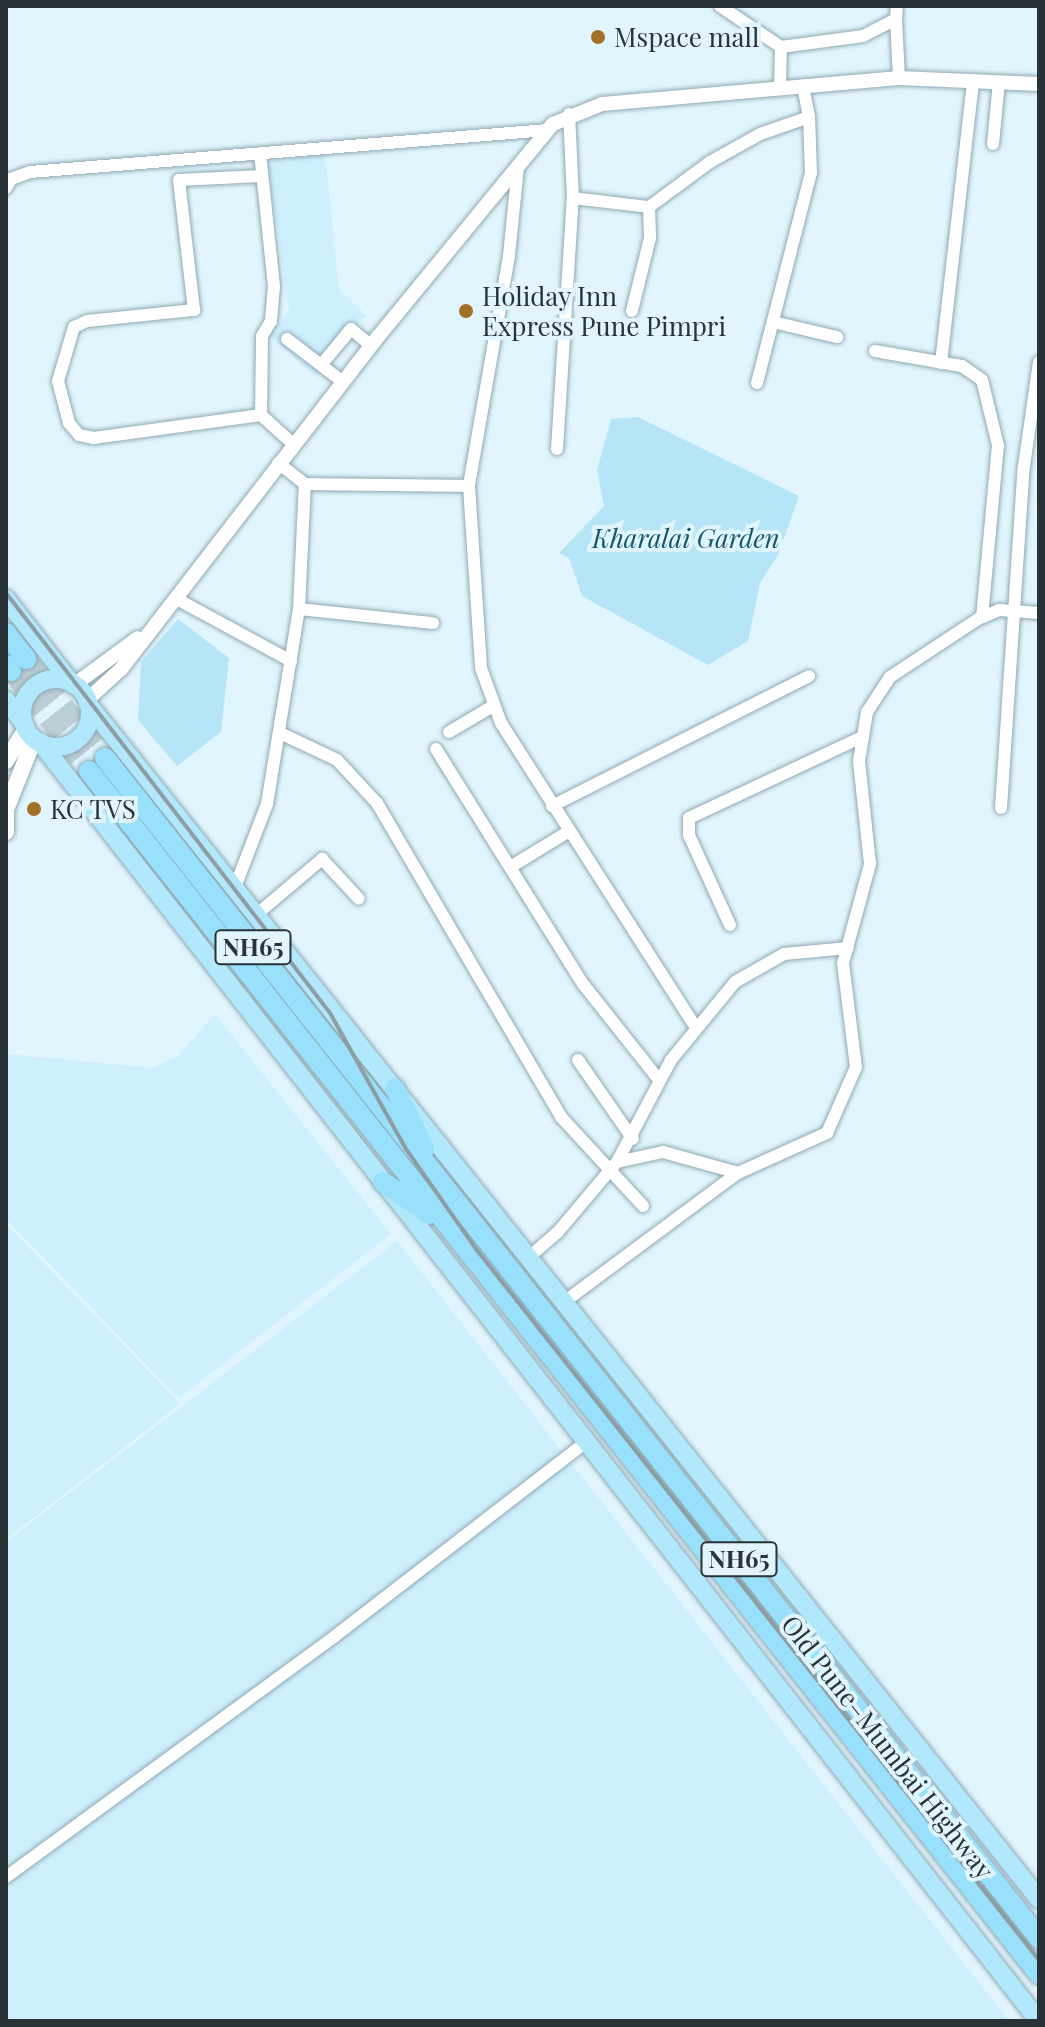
<!DOCTYPE html>
<meta charset="utf-8">
<style>
body{margin:0}
#map{position:relative;width:1045px;height:2027px;overflow:hidden;background:#e1f5fe;font-family:"Playfair Display",serif}
div>[style]{position:absolute}
.built>*{inset:0;background:#cdeffe}
.green>*{inset:0;background:#b6e5f8}
.trunk-tunnel>*{height:20px;margin-top:-10px;transform-origin:0;background:repeating-linear-gradient(90deg,#bcced6 0 20px,transparent 0 30px)}
.roads{filter:drop-shadow(0 0 2px #90a8b2) drop-shadow(0 0 2px #90a8b2)}
.minor>*{height:12px;margin:-6px;padding:0 6px;transform-origin:6px;border-radius:6px;background:#fff}
.tertiary>*{height:14px;margin:-7px;padding:0 7px;transform-origin:7px;border-radius:7px;background:#fff}
.secondary>*{height:16px;margin:-8px;padding:0 8px;transform-origin:8px;border-radius:8px;background:#fff}
.primary>*{height:18px;margin:-9px;padding:0 9px;transform-origin:9px;border-radius:9px;background:#b2e8fc}
.primary>.ring{margin:-9px;padding:0;box-sizing:content-box;background:none;border:18px solid #b2e8fc;border-radius:50%}
.trunk>*{height:20px;margin:-10px;padding:0 10px;transform-origin:10px;border-radius:10px;background:#98e0fb}
.rail>*{height:4px;margin:-2px;padding:0 2px;transform-origin:2px;border-radius:2px;background:#8d9da3}
.dots>*{width:22px;height:22px;translate:-50% -50%;box-sizing:border-box;border:4px solid #e1f5fe;border-radius:50%}
span{translate:-50% -50%;white-space:nowrap;text-align:center;line-height:1.15;-webkit-text-stroke:8px #e1f5fe;paint-order:stroke}
.shield-label span{padding:2px 6px;background:#e1f5fe;border:2px solid;border-radius:6px;-webkit-text-stroke-width:0}
.shield-label{font-size:24px;color:#293337;font-weight:700}
.poi-label{font-size:26px;color:#293337}
.left{translate:0 -50%;text-align:left}
.park-label{font-size:26px;color:#13576d;font-style:italic}
.street-label{font-size:26px;color:#293337}
.frame{position:absolute;inset:0;border:8px solid #293337;pointer-events:none}
</style>
<div id="map">
<div class="built">
<div style="clip-path:polygon(325px 154px,339px 290px,366px 315px,316px 376px,269px 336px,289px 311px,268px 162px)"></div>
<div style="clip-path:polygon(215px 1014px,391px 1234px,179px 1398px,6px 1219px,6px 1054px,153px 1068px,178px 1056px)"></div>
<div style="clip-path:polygon(6px 1224px,180px 1404px,6px 1539px)"></div>
<div style="clip-path:polygon(397px 1241px,1009px 2021px,6px 2021px,6px 1542px)"></div>
</div>
<div class="green">
<div style="clip-path:polygon(638px 417px,799px 496px,778px 555px,760px 583px,748px 641px,708px 665px,582px 596px,569px 558px,559px 553px,604px 506px,597px 470px,611px 419px)"></div>
<div style="clip-path:polygon(178px 619px,229px 658px,221px 732px,177px 766px,138px 720px,141px 662px)"></div>
</div>
<div class="trunk-tunnel">
<div style="left:26px;top:659px;width:127px;rotate:51.4deg"></div>
<div style="left:11px;top:671px;width:127px;rotate:52deg"></div>
</div>
<div class="roads">
<div class="minor">
<div style="left:720px;top:6px;width:73px;rotate:33.9deg"></div>
<div style="left:781px;top:47px;width:83px;rotate:-7.6deg"></div>
<div style="left:863px;top:36px;width:37px;rotate:-27deg"></div>
<div style="left:896px;top:19px;width:13px;rotate:-86deg"></div>
<div style="left:896px;top:19px;width:59px;rotate:87.1deg"></div>
<div style="left:780px;top:88px;width:41px;rotate:-88.6deg"></div>
<div style="left:993px;top:144px;width:62px;rotate:-84.5deg"></div>
<div style="left:260px;top:153px;width:134px;rotate:84deg"></div>
<div style="left:274px;top:286px;width:35px;rotate:95deg"></div>
<div style="left:271px;top:321px;width:17px;rotate:121deg"></div>
<div style="left:262px;top:336px;width:79px;rotate:90.7deg"></div>
<div style="left:261px;top:415px;width:169px;rotate:172.2deg"></div>
<div style="left:94px;top:438px;width:15px;rotate:-169deg"></div>
<div style="left:79px;top:435px;width:16px;rotate:-130deg"></div>
<div style="left:69px;top:423px;width:43px;rotate:-104.7deg"></div>
<div style="left:58px;top:381px;width:56px;rotate:-73.5deg"></div>
<div style="left:74px;top:327px;width:14px;rotate:-25deg"></div>
<div style="left:87px;top:321px;width:108px;rotate:-5.9deg"></div>
<div style="left:194px;top:310px;width:131px;rotate:-96.6deg"></div>
<div style="left:179px;top:180px;width:82px;rotate:-2.8deg"></div>
<div style="left:518px;top:167px;width:89px;rotate:95.8deg"></div>
<div style="left:509px;top:256px;width:233px;rotate:99.9deg"></div>
<div style="left:469px;top:486px;width:182px;rotate:86.2deg"></div>
<div style="left:481px;top:668px;width:59px;rotate:70deg"></div>
<div style="left:501px;top:723px;width:363px;rotate:57.4deg"></div>
<div style="left:6px;top:188px;width:10px;rotate:-61deg"></div>
<div style="left:11px;top:179px;width:20px;rotate:-20deg"></div>
<div style="left:30px;top:172px;width:520px;rotate:-4.64deg"></div>
<div style="left:573px;top:198px;width:77px;rotate:6.8deg"></div>
<div style="left:649px;top:207px;width:31px;rotate:88deg"></div>
<div style="left:650px;top:238px;width:75px;rotate:103.9deg"></div>
<div style="left:649px;top:207px;width:76px;rotate:-36.4deg"></div>
<div style="left:710px;top:162px;width:57px;rotate:-29.2deg"></div>
<div style="left:760px;top:134px;width:52px;rotate:-19.1deg"></div>
<div style="left:809px;top:117px;width:32px;rotate:-101deg"></div>
<div style="left:773px;top:322px;width:66px;rotate:13.2deg"></div>
<div style="left:287px;top:339px;width:71px;rotate:37.5deg"></div>
<div style="left:875px;top:351px;width:88px;rotate:9.8deg"></div>
<div style="left:962px;top:366px;width:24px;rotate:35deg"></div>
<div style="left:982px;top:380px;width:67px;rotate:76.2deg"></div>
<div style="left:998px;top:445px;width:173px;rotate:95.3deg"></div>
<div style="left:941px;top:363px;width:285px;rotate:-83.5deg"></div>
<div style="left:321px;top:365px;width:47px;rotate:-50.2deg"></div>
<div style="left:351px;top:329px;width:26px;rotate:40deg"></div>
<div style="left:757px;top:383px;width:217px;rotate:-75.6deg"></div>
<div style="left:811px;top:173px;width:56px;rotate:-92deg"></div>
<div style="left:261px;top:415px;width:43px;rotate:42.2deg"></div>
<div style="left:557px;top:449px;width:252px;rotate:-86.4deg"></div>
<div style="left:573px;top:198px;width:84px;rotate:-92.7deg"></div>
<div style="left:305px;top:484px;width:164px;rotate:0.7deg"></div>
<div style="left:175px;top:598px;width:132px;rotate:28.5deg"></div>
<div style="left:299px;top:609px;width:135px;rotate:6deg"></div>
<div style="left:449px;top:732px;width:51px;rotate:-30.6deg"></div>
<div style="left:280px;top:733px;width:63px;rotate:25.3deg"></div>
<div style="left:337px;top:760px;width:59px;rotate:47.1deg"></div>
<div style="left:377px;top:803px;width:364px;rotate:59.6deg"></div>
<div style="left:561px;top:1117px;width:121px;rotate:47.3deg"></div>
<div style="left:436px;top:749px;width:277px;rotate:58deg"></div>
<div style="left:583px;top:984px;width:122px;rotate:51.6deg"></div>
<div style="left:552px;top:806px;width:288px;rotate:-26.8deg"></div>
<div style="left:1001px;top:808px;width:343px;rotate:-86.2deg"></div>
<div style="left:1024px;top:466px;width:105px;rotate:-81.8deg"></div>
<div style="left:512px;top:866px;width:66px;rotate:-31.3deg"></div>
<div style="left:235px;top:887px;width:89px;rotate:-68.9deg"></div>
<div style="left:267px;top:804px;width:198px;rotate:-80.7deg"></div>
<div style="left:299px;top:609px;width:125px;rotate:-87.3deg"></div>
<div style="left:305px;top:484px;width:34px;rotate:-142deg"></div>
<div style="left:256px;top:915px;width:87px;rotate:-40.3deg"></div>
<div style="left:322px;top:859px;width:54px;rotate:47.2deg"></div>
<div style="left:730px;top:925px;width:99px;rotate:-114.5deg"></div>
<div style="left:689px;top:835px;width:17px;rotate:-90deg"></div>
<div style="left:689px;top:818px;width:189px;rotate:-25.1deg"></div>
<div style="left:578px;top:1060px;width:96px;rotate:55.2deg"></div>
<div style="left:617px;top:1162px;width:47px;rotate:-12.3deg"></div>
<div style="left:663px;top:1152px;width:78px;rotate:15.6deg"></div>
<div style="left:529px;top:1257px;width:37px;rotate:-41deg"></div>
<div style="left:557px;top:1233px;width:93px;rotate:-49.8deg"></div>
<div style="left:617px;top:1162px;width:115px;rotate:-62.1deg"></div>
<div style="left:671px;top:1060px;width:101px;rotate:-50.6deg"></div>
<div style="left:735px;top:982px;width:56px;rotate:-29.7deg"></div>
<div style="left:784px;top:954px;width:64px;rotate:-5.4deg"></div>
<div style="left:564px;top:1302px;width:217px;rotate:-36.6deg"></div>
<div style="left:738px;top:1173px;width:98px;rotate:-24.2deg"></div>
<div style="left:827px;top:1133px;width:72px;rotate:-66.3deg"></div>
<div style="left:856px;top:1067px;width:105px;rotate:-97.1deg"></div>
<div style="left:843px;top:963px;width:103px;rotate:-74.7deg"></div>
<div style="left:870px;top:864px;width:104px;rotate:-96.1deg"></div>
<div style="left:859px;top:761px;width:50px;rotate:-80.7deg"></div>
<div style="left:867px;top:712px;width:42px;rotate:-56.7deg"></div>
<div style="left:890px;top:677px;width:105px;rotate:-33.4deg"></div>
<div style="left:978px;top:619px;width:23px;rotate:-23deg"></div>
<div style="left:999px;top:610px;width:40px;rotate:4.3deg"></div>
<div style="left:6px;top:1877px;width:408px;rotate:-36.2deg"></div>
<div style="left:335px;top:1636px;width:317px;rotate:-37.7deg"></div>
</div>
<div class="tertiary">
<div style="left:74px;top:685px;width:79px;rotate:-36.3deg"></div>
<div style="left:87px;top:700px;width:47px;rotate:-42.4deg"></div>
<div style="left:122px;top:668px;width:417px;rotate:-52.3deg"></div>
<div style="left:377px;top:338px;width:277px;rotate:-50.6deg"></div>
<div style="left:553px;top:124px;width:53px;rotate:-22.2deg"></div>
<div style="left:602px;top:104px;width:298px;rotate:-5deg"></div>
<div style="left:899px;top:78px;width:140px;rotate:2.5deg"></div>
</div>
<div class="secondary">
<div style="left:6px;top:761px;width:38px;rotate:-58deg"></div>
<div style="left:7px;top:807px;width:73px;rotate:-68.3deg"></div>
<div style="left:6px;top:832px;width:34px;rotate:-90deg"></div>
</div>
<div class="primary">
<div style="left:6px;top:599px;width:108px;rotate:52.2deg"></div>
<div class="ring" style="left:22px;top:679px;width:50px;height:50px"></div>
<div style="left:6px;top:700px;width:29px;rotate:52deg"></div>
<div style="left:88px;top:704px;width:1527px;rotate:51.49deg"></div>
<div style="left:40px;top:742px;width:1623px;rotate:52.01deg"></div>
</div>
<div class="trunk">
<div style="left:6px;top:633px;width:33px;rotate:52deg"></div>
<div style="left:6px;top:665px;width:8px;rotate:50deg"></div>
<div style="left:105px;top:758px;width:1505px;rotate:51.64deg"></div>
<div style="left:89px;top:771px;width:1533px;rotate:51.7deg"></div>
<div style="left:395px;top:1089px;width:67px;rotate:64.2deg"></div>
<div style="left:383px;top:1182px;width:56px;rotate:34.8deg"></div>
</div>
</div>
<div class="rail">
<div style="left:6px;top:593px;width:530px;rotate:52.35deg"></div>
<div style="left:330px;top:1013px;width:156px;rotate:60.8deg"></div>
<div style="left:406px;top:1149px;width:122px;rotate:55deg"></div>
<div style="left:476px;top:1249px;width:907px;rotate:51.63deg"></div>
</div>
<div class="dots">
<div style="left:598px;top:37px;background:#a17125"></div>
<div style="left:466px;top:311px;background:#a17125"></div>
<div style="left:34px;top:809px;background:#a17125"></div>
</div>
<div class="shield-label">
<span style="left:253px;top:947px">NH65</span>
<span style="left:739px;top:1559px">NH65</span>
</div>
<div class="poi-label">
<span class="left" style="left:614px;top:37px">Mspace mall</span>
<span class="left" style="left:482px;top:311px">Holiday Inn<br>Express Pune Pimpri</span>
<span class="left" style="left:50px;top:809px">KC TVS</span>
</div>
<div class="park-label">
<span style="left:686px;top:538px">Kharalai Garden</span>
</div>
<div class="street-label">
<span style="left:888px;top:1747px;rotate:52deg">Old Pune–Mumbai Highway</span>
</div>
<div class="frame"></div>
</div>
